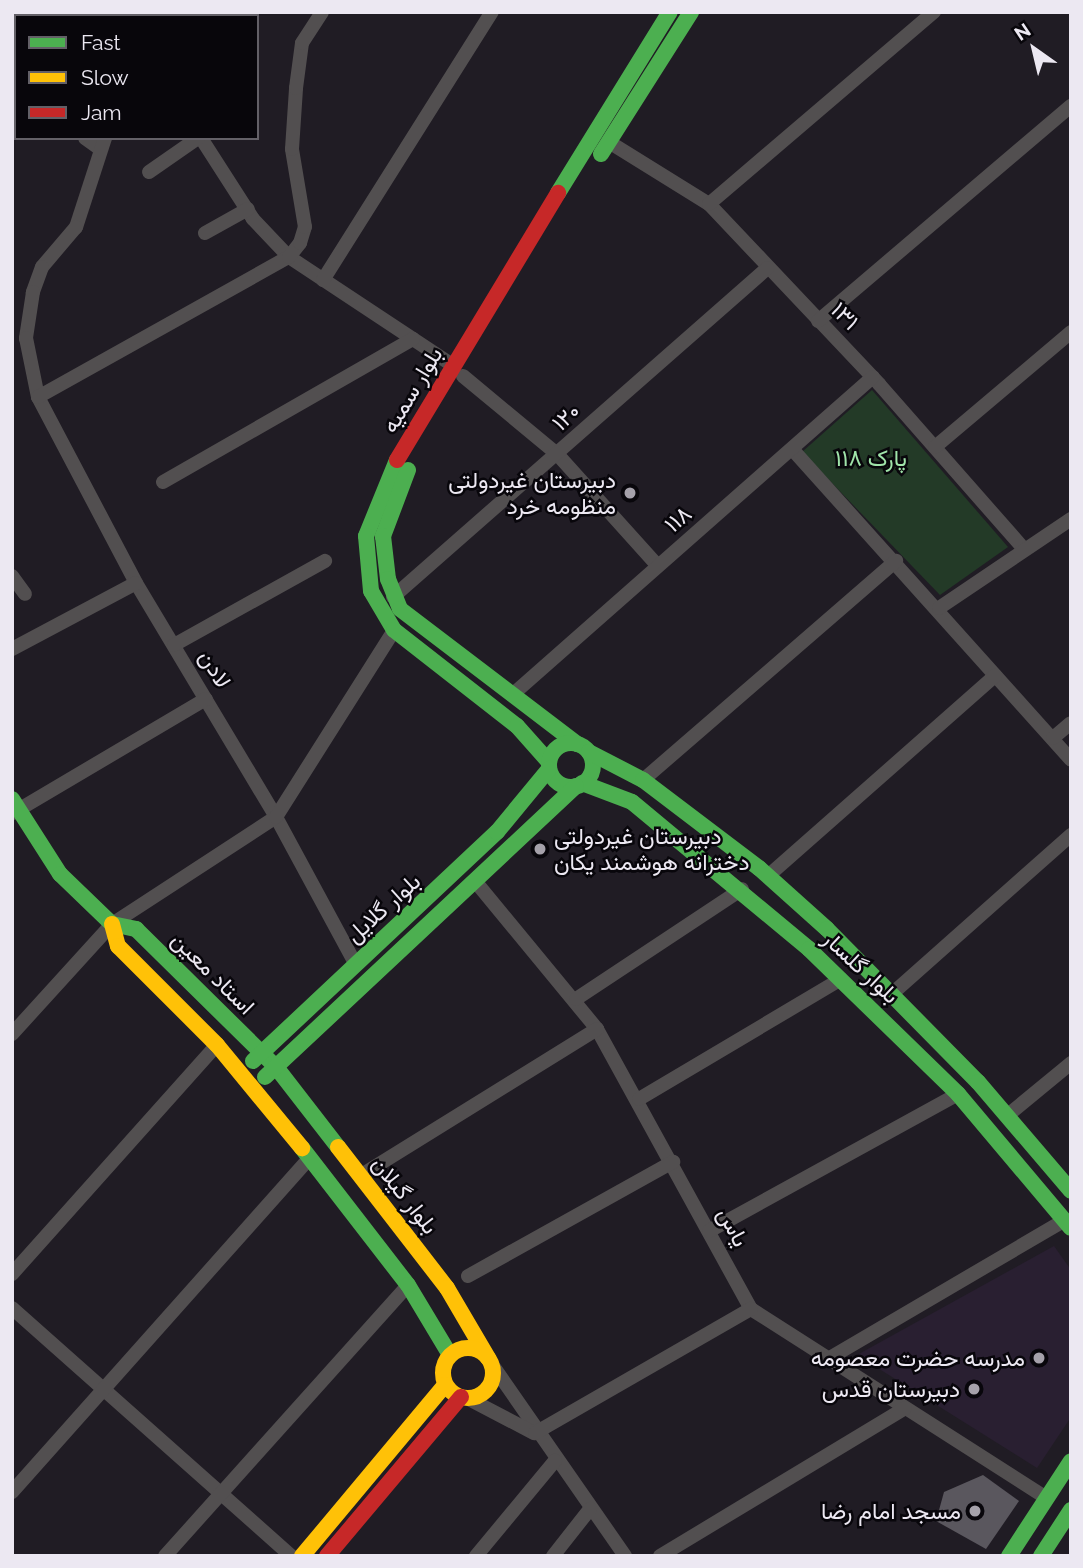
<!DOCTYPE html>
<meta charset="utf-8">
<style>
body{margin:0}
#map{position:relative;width:1083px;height:1568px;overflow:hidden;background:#201c24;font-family:Raleway,Vazirmatn,sans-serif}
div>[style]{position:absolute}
.built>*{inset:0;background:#291f31}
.green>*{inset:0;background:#233a27}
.building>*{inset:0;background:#5a575e}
.street>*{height:14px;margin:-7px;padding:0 7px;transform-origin:7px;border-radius:7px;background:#524f50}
.fast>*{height:16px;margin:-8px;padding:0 8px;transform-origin:8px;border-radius:8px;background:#4caf50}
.fast>.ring{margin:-8px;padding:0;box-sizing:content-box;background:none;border:16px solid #4caf50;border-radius:50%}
.slow>*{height:16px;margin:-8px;padding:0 8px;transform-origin:8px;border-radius:8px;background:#ffc107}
.slow>.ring{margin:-8px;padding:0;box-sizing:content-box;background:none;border:16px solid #ffc107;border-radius:50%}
.jam>*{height:16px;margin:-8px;padding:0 8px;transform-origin:8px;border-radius:8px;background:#c62828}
.dots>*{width:19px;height:19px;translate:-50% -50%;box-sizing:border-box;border:4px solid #08060b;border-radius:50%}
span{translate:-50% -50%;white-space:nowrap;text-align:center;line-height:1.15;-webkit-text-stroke:5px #08060b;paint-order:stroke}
.street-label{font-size:23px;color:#ece8f2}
.park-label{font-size:23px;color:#a0e4aa}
.poi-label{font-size:23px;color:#ece8f2}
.right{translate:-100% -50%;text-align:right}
.left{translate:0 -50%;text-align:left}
.frame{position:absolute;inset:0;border:14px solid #ece8f2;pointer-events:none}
.legend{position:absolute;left:14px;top:14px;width:245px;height:126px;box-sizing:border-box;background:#08060b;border:2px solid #636067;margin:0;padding:9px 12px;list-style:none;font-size:21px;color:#ece8f2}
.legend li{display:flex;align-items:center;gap:14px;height:35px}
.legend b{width:35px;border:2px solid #636067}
.north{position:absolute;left:999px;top:14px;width:70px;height:70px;-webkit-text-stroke:5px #08060b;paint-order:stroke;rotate:326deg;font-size:19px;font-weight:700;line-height:28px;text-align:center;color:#ece8f2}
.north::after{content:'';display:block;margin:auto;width:24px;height:32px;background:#ece8f2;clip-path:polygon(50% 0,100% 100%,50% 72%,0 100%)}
</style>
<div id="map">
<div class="built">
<div style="clip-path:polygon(1054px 1246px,1071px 1270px,1071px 1417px,1037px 1468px,857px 1355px)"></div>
</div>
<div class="green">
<div style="clip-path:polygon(872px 390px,1008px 547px,940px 595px,802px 452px)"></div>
</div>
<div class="building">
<div style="clip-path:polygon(983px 1475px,1019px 1501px,986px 1549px,936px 1521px,944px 1492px)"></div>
</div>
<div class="street">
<div style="left:93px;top:12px;width:5px;rotate:53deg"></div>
<div style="left:66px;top:16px;width:5px;rotate:-53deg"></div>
<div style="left:160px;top:16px;width:4px;rotate:-63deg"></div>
<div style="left:12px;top:73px;width:6px;rotate:-45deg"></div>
<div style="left:85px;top:138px;width:19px;rotate:36deg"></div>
<div style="left:105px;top:138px;width:94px;rotate:108deg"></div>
<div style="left:76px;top:227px;width:52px;rotate:130.4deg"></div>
<div style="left:42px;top:267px;width:27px;rotate:110deg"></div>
<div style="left:33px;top:292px;width:47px;rotate:98.7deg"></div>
<div style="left:26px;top:338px;width:60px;rotate:78.5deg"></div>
<div style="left:38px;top:397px;width:210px;rotate:62.2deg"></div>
<div style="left:136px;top:583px;width:273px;rotate:59.1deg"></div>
<div style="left:276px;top:817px;width:166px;rotate:61.6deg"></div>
<div style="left:201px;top:138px;width:96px;rotate:57.3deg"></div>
<div style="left:253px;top:219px;width:52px;rotate:46.5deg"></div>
<div style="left:289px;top:257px;width:196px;rotate:33.5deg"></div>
<div style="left:609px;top:142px;width:118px;rotate:31.8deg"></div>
<div style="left:709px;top:204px;width:248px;rotate:46.6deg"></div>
<div style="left:879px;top:384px;width:220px;rotate:48.7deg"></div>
<div style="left:149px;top:172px;width:60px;rotate:-34.8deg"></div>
<div style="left:709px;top:204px;width:296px;rotate:-40.5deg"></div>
<div style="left:205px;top:233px;width:49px;rotate:-29.2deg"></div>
<div style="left:323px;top:280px;width:317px;rotate:-57.8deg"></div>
<div style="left:818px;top:321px;width:332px;rotate:-40.4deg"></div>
<div style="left:463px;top:376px;width:124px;rotate:39.7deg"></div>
<div style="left:558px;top:455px;width:149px;rotate:48deg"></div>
<div style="left:38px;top:397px;width:287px;rotate:-29.2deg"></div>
<div style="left:289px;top:257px;width:18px;rotate:-52deg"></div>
<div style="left:300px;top:243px;width:17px;rotate:-73deg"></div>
<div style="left:305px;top:227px;width:79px;rotate:-99.5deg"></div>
<div style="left:292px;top:149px;width:61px;rotate:-86.2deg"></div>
<div style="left:296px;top:88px;width:45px;rotate:-82.4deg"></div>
<div style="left:302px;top:43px;width:37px;rotate:-57deg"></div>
<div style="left:935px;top:447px;width:178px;rotate:-40.2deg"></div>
<div style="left:793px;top:450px;width:416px;rotate:48.1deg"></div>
<div style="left:163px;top:482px;width:288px;rotate:-29.8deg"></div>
<div style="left:12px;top:576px;width:22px;rotate:54deg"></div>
<div style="left:393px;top:597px;width:498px;rotate:-41.3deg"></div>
<div style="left:939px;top:608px;width:159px;rotate:-34deg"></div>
<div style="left:174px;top:645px;width:173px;rotate:-29.1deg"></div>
<div style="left:12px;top:649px;width:140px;rotate:-28deg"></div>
<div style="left:512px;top:695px;width:481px;rotate:-41.4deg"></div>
<div style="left:1053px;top:738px;width:23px;rotate:-40deg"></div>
<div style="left:643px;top:780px;width:335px;rotate:-40.9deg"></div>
<div style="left:13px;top:813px;width:224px;rotate:-30.6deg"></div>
<div style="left:768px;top:876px;width:303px;rotate:-41.4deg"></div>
<div style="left:475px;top:881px;width:192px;rotate:50.5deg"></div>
<div style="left:597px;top:1029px;width:320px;rotate:61.2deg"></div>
<div style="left:751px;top:1309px;width:350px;rotate:32.6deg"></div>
<div style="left:894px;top:992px;width:237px;rotate:-41.6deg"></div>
<div style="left:576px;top:999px;width:199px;rotate:-33.5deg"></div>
<div style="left:12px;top:1034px;width:149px;rotate:-47.7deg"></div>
<div style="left:112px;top:924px;width:196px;rotate:-33.1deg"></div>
<div style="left:276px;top:817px;width:221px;rotate:-57.7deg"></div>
<div style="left:639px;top:1099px;width:235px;rotate:-30.7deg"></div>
<div style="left:1008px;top:1115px;width:82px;rotate:-39.5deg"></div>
<div style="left:360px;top:1176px;width:279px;rotate:-31.8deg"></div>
<div style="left:709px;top:1231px;width:284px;rotate:-28.8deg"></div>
<div style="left:12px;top:1274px;width:307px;rotate:-48.2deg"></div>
<div style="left:468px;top:1276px;width:235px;rotate:-29.1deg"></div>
<div style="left:12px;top:1308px;width:373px;rotate:41.6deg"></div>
<div style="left:828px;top:1359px;width:275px;rotate:-30.4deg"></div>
<div style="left:491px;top:1363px;width:235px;rotate:55.2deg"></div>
<div style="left:467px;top:1398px;width:76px;rotate:27.6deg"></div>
<div style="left:535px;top:1433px;width:249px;rotate:-29.9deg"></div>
<div style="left:12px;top:1492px;width:448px;rotate:-48.3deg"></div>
<div style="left:165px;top:1556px;width:364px;rotate:-48.1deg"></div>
<div style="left:476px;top:1556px;width:124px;rotate:-50.3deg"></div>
<div style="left:553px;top:1556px;width:60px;rotate:-51.8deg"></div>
<div style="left:660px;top:1556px;width:286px;rotate:-31.1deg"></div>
</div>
<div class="fast">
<div style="left:601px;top:154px;width:168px;rotate:-57.6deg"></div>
<div style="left:558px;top:193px;width:213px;rotate:-58.3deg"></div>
<div style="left:397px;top:460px;width:82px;rotate:112.2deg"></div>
<div style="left:366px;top:536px;width:55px;rotate:84.8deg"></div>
<div style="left:371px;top:591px;width:45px;rotate:59.5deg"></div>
<div style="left:394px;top:630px;width:156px;rotate:38deg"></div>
<div style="left:517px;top:726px;width:48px;rotate:48.4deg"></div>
<div style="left:408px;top:470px;width:71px;rotate:110.7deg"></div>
<div style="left:383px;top:536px;width:43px;rotate:83.4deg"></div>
<div style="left:388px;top:579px;width:32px;rotate:68deg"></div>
<div style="left:400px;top:609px;width:223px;rotate:37.3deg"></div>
<div class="ring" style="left:549px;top:743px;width:28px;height:28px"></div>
<div style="left:589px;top:752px;width:61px;rotate:27.4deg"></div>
<div style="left:643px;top:780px;width:146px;rotate:37.2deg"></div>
<div style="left:759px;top:868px;width:91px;rotate:41.9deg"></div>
<div style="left:827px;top:929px;width:215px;rotate:45.4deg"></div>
<div style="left:978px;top:1082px;width:143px;rotate:49.5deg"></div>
<div style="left:582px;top:783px;width:53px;rotate:20.8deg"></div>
<div style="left:632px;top:802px;width:230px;rotate:39.7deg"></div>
<div style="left:809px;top:949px;width:208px;rotate:44.2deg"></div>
<div style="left:958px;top:1094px;width:175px;rotate:49.9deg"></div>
<div style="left:12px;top:799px;width:89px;rotate:57.4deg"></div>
<div style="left:60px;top:874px;width:72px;rotate:43.9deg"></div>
<div style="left:112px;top:924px;width:25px;rotate:12deg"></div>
<div style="left:136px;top:929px;width:197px;rotate:44.6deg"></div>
<div style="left:276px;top:1067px;width:101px;rotate:52.2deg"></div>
<div style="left:253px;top:1061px;width:335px;rotate:-43.2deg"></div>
<div style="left:497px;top:832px;width:82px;rotate:-50.5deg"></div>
<div style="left:265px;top:1077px;width:426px;rotate:-43.1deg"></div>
<div style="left:302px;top:1148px;width:173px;rotate:52.3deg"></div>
<div style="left:408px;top:1285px;width:82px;rotate:59deg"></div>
<div style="left:1009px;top:1556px;width:113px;rotate:-56.9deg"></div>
<div style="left:1041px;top:1556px;width:55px;rotate:-56.9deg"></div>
</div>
<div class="slow">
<div style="left:112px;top:924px;width:23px;rotate:75deg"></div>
<div style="left:118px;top:946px;width:140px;rotate:45deg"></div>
<div style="left:217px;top:1045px;width:134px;rotate:50.5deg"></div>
<div style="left:338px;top:1147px;width:178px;rotate:52.3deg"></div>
<div style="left:447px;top:1288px;width:81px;rotate:59.6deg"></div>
<div class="ring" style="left:443px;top:1348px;width:34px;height:34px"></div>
<div style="left:302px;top:1556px;width:223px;rotate:-50.1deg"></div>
</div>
<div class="jam">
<div style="left:397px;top:460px;width:312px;rotate:-58.9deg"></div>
<div style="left:327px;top:1556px;width:208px;rotate:-49.9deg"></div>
</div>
<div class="dots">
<div style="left:630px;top:493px;background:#a5a1aa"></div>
<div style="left:540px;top:849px;background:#a5a1aa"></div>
<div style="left:1039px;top:1358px;background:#a5a1aa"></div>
<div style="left:974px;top:1389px;background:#a5a1aa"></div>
<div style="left:975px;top:1511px;background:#a5a1aa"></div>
</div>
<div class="street-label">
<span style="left:845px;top:316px;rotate:46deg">۱۳۱</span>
<span style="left:412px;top:390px;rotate:-59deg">بلوار سمیه</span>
<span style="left:566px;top:417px;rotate:-42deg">۱۲۰</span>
<span style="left:678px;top:519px;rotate:-41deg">۱۱۸</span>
<span style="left:215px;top:669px;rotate:59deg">لادن</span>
<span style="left:383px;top:908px;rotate:-42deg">بلوار گلایل</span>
<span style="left:861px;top:967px;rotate:43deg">بلوار گلسار</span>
<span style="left:213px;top:973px;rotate:45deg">استاد معین</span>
<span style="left:405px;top:1195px;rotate:52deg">بلوار گیلان</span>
<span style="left:733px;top:1227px;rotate:62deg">یاس</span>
</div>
<div class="park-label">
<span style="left:871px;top:458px">پارک ۱۱۸</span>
</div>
<div class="poi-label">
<span class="right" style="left:616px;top:493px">دبیرستان غیردولتی<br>منظومه خرد</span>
<span class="left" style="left:554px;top:849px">دبیرستان غیردولتی<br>دخترانه هوشمند یکان</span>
<span class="right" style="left:1025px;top:1358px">مدرسه حضرت معصومه</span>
<span class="right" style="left:960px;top:1389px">دبیرستان قدس</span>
<span class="right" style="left:961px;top:1511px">مسجد امام رضا</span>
</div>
<div class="frame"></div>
<ul class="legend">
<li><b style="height:9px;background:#4caf50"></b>Fast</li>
<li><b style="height:9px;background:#ffc107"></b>Slow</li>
<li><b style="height:9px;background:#c62828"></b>Jam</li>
</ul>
<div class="north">N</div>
</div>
